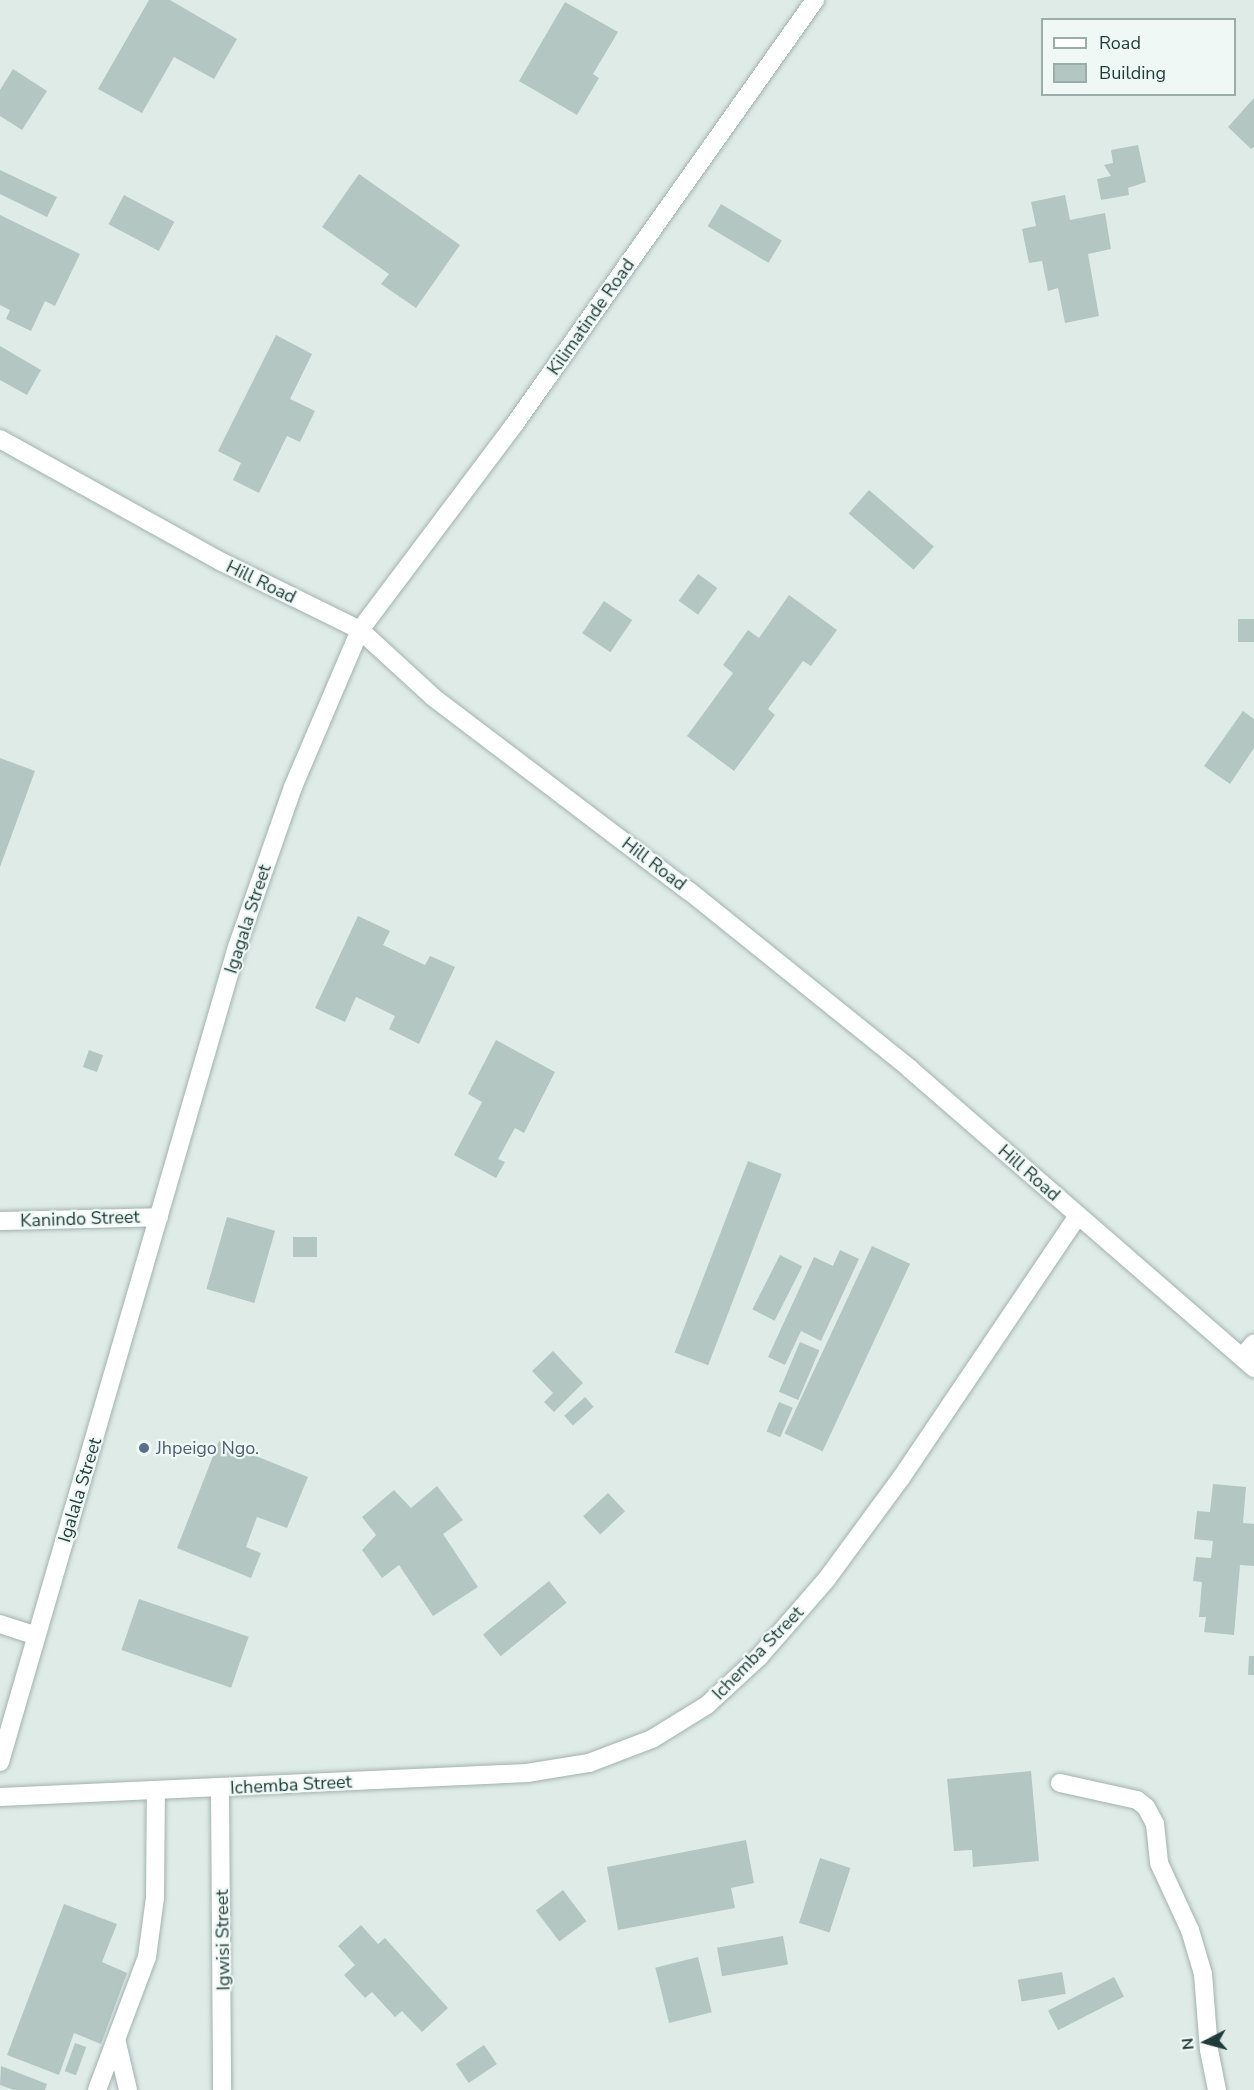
<!DOCTYPE html>
<style>
body{margin:0}
#map{position:relative;width:1254px;height:2090px;overflow:hidden;background:#dfebe7;font-family:"Nunito Sans",sans-serif}
div>[style]{position:absolute}
.building>*{inset:0;background:#b4c6c1;transform-origin:0 0}
.roads{filter:drop-shadow(0 0 2px #a2b3af) drop-shadow(0 0 2px #a2b3af)}
.minor>*{height:18px;margin:-9px;padding:0 9px;transform-origin:9px;border-radius:9px;background:#fff}
.secondary>*{height:18px;margin:-9px;padding:0 9px;transform-origin:9px;border-radius:9px;background:#fff}
.dots>*{width:16px;height:16px;translate:-50% -50%;box-sizing:border-box;border:3px solid #eff8f4;border-radius:50%}
span{translate:-50% -50%;white-space:nowrap;text-align:center;line-height:1.15;-webkit-text-stroke:4.5px #eff8f4;paint-order:stroke}
.street-label{font-size:18px;color:#1f3c38}
.service-label{font-size:18px;color:#4e5e75}
.left{translate:0 -50%;text-align:left}
.legend{position:absolute;left:1041px;top:18px;width:195px;height:78px;box-sizing:border-box;background:#eff8f4;border:2px solid #9cada9;margin:0;padding:8px 10px;list-style:none;font-size:18px;color:#1f3c38}
.legend li{display:flex;align-items:center;gap:12px;height:30px}
.legend b{width:30px;border:2px solid #9cada9}
.north{position:absolute;left:1176px;top:2012px;width:60px;height:60px;-webkit-text-stroke:4px #eff8f4;paint-order:stroke;rotate:264deg;font-size:16px;font-weight:700;line-height:24px;text-align:center;color:#1f3c38}
.north::after{content:'';display:block;margin:auto;width:21px;height:27px;background:#1f3c38;clip-path:polygon(50% 0,100% 100%,50% 72%,0 100%)}
</style>
<div id="map">
<div class="building">
<div style="clip-path:polygon(149px 0,170px 0,237px 39px,214px 79px,174px 57px,142px 113px,98px 89px)"></div>
<div style="clip-path:polygon(565px 2px,618px 32px,593px 74px,599px 78px,577px 115px,519px 81px)"></div>
<div style="clip-path:polygon(13px 69px,47px 91px,22px 130px,0 116px,0 90px)"></div>
<div style="clip-path:polygon(1254px 98px,1254px 147px,1251px 149px,1228px 127px)"></div>
<div style="clip-path:polygon(1138px 145px,1146px 182px,1128px 188px,1129px 195px,1101px 200px,1097px 179px,1111px 176px,1104px 165px,1113px 163px,1111px 150px)"></div>
<div style="clip-path:polygon(0 170px,57px 197px,47px 217px,0 194px)"></div>
<div style="clip-path:polygon(359px 174px,460px 245px,416px 308px,381px 284px,389px 274px,322px 227px)"></div>
<div style="left:124px;top:195px;width:57px;height:33px;rotate:28deg"></div>
<div style="clip-path:polygon(1065px 195px,1070px 220px,1105px 213px,1111px 249px,1088px 254px,1099px 316px,1065px 323px,1058px 288px,1048px 291px,1042px 261px,1029px 263px,1022px 229px,1036px 226px,1031px 202px)"></div>
<div style="left:721px;top:204px;width:71px;height:26px;rotate:31deg"></div>
<div style="clip-path:polygon(0 215px,80px 254px,55px 306px,45px 301px,31px 331px,6px 319px,10px 310px,0 305px)"></div>
<div style="clip-path:polygon(276px 335px,312px 354px,290px 399px,315px 411px,300px 442px,287px 436px,259px 493px,233px 480px,241px 463px,218px 451px)"></div>
<div style="clip-path:polygon(0 346px,41px 370px,27px 395px,0 380px)"></div>
<div style="left:869px;top:490px;width:86px;height:31px;rotate:41deg"></div>
<div style="left:698px;top:574px;width:24px;height:33px;rotate:36deg"></div>
<div style="clip-path:polygon(789px 595px,837px 630px,811px 666px,803px 661px,768px 709px,775px 715px,734px 771px,687px 736px,733px 673px,723px 665px,748px 630px,759px 638px)"></div>
<div style="left:604px;top:601px;width:34px;height:39px;rotate:34deg"></div>
<div style="left:1238px;top:619px;width:16px;height:23px"></div>
<div style="clip-path:polygon(1243px 711px,1254px 719px,1254px 748px,1230px 784px,1204px 766px)"></div>
<div style="clip-path:polygon(0 758px,35px 771px,0 867px)"></div>
<div style="clip-path:polygon(358px 916px,390px 931px,383px 945px,425px 965px,430px 956px,455px 967px,419px 1044px,389px 1029px,395px 1016px,356px 997px,345px 1022px,315px 1008px)"></div>
<div style="clip-path:polygon(496px 1040px,555px 1072px,524px 1133px,515px 1128px,498px 1159px,505px 1162px,496px 1178px,454px 1155px,482px 1102px,468px 1094px)"></div>
<div style="left:89px;top:1050px;width:15px;height:18px;rotate:20deg"></div>
<div style="left:748px;top:1161px;width:36px;height:205px;rotate:21deg"></div>
<div style="left:227px;top:1217px;width:50px;height:75px;rotate:16deg"></div>
<div style="left:293px;top:1237px;width:24px;height:20px"></div>
<div style="left:872px;top:1246px;width:42px;height:207px;rotate:25deg"></div>
<div style="clip-path:polygon(840px 1250px,859px 1259px,821px 1341px,801px 1331px,785px 1365px,768px 1357px,814px 1257px,833px 1266px)"></div>
<div style="left:780px;top:1255px;width:25px;height:61px;rotate:27deg"></div>
<div style="left:800px;top:1342px;width:21px;height:54px;rotate:23deg"></div>
<div style="clip-path:polygon(553px 1351px,583px 1383px,554px 1412px,544px 1402px,553px 1393px,532px 1371px)"></div>
<div style="left:585px;top:1397px;width:13px;height:28px;rotate:48deg"></div>
<div style="left:779px;top:1402px;width:15px;height:32px;rotate:23deg"></div>
<div style="clip-path:polygon(219px 1441px,308px 1477px,287px 1528px,257px 1517px,246px 1547px,261px 1553px,251px 1578px,177px 1548px)"></div>
<div style="clip-path:polygon(1213px 1484px,1246px 1487px,1243px 1523px,1254px 1524px,1254px 1566px,1240px 1565px,1234px 1635px,1204px 1632px,1206px 1617px,1199px 1617px,1202px 1582px,1193px 1581px,1196px 1557px,1211px 1558px,1213px 1541px,1194px 1539px,1197px 1511px,1210px 1512px)"></div>
<div style="clip-path:polygon(437px 1486px,463px 1520px,443px 1534px,478px 1587px,433px 1616px,399px 1565px,382px 1578px,362px 1550px,376px 1535px,362px 1517px,394px 1490px,411px 1508px)"></div>
<div style="left:608px;top:1493px;width:25px;height:34px;rotate:47deg"></div>
<div style="left:549px;top:1581px;width:28px;height:85px;rotate:51deg"></div>
<div style="left:139px;top:1599px;width:116px;height:54px;rotate:19deg"></div>
<div style="clip-path:polygon(1249px 1656px,1254px 1656px,1254px 1675px,1248px 1675px)"></div>
<div style="clip-path:polygon(1031px 1771px,1039px 1861px,973px 1867px,972px 1850px,954px 1851px,947px 1779px)"></div>
<div style="clip-path:polygon(746px 1840px,754px 1883px,731px 1888px,735px 1908px,618px 1930px,607px 1867px)"></div>
<div style="left:820px;top:1858px;width:32px;height:68px;rotate:18deg"></div>
<div style="left:563px;top:1890px;width:39px;height:34px;rotate:53deg"></div>
<div style="clip-path:polygon(64px 1904px,117px 1924px,102px 1962px,127px 1973px,101px 2044px,74px 2033px,59px 2075px,7px 2055px)"></div>
<div style="clip-path:polygon(361px 1925px,378px 1944px,385px 1938px,448px 2008px,422px 2032px,402px 2011px,395px 2017px,372px 1992px,365px 1998px,344px 1975px,355px 1965px,338px 1946px)"></div>
<div style="left:783px;top:1936px;width:29px;height:67px;rotate:80deg"></div>
<div style="left:698px;top:1957px;width:57px;height:44px;rotate:76deg"></div>
<div style="left:1062px;top:1972px;width:22px;height:45px;rotate:80deg"></div>
<div style="left:1114px;top:1977px;width:22px;height:74px;rotate:63deg"></div>
<div style="left:75px;top:2043px;width:12px;height:30px;rotate:20deg"></div>
<div style="left:484px;top:2045px;width:23px;height:34px;rotate:56deg"></div>
<div style="clip-path:polygon(1px 2066px,47px 2084px,45px 2090px,14px 2090px,0 2085px)"></div>
</div>
<div class="roads">
<div class="minor">
<div style="left:0;top:1221px;width:159px;rotate:-1.4deg"></div>
<div style="left:1242px;top:1357px;width:18px;rotate:-49deg"></div>
<div style="left:0;top:1624px;width:36px;rotate:18deg"></div>
<div style="left:0;top:1762px;width:849px;rotate:-73.79deg"></div>
<div style="left:237px;top:947px;width:170px;rotate:-70.7deg"></div>
<div style="left:293px;top:787px;width:171px;rotate:-66.9deg"></div>
<div style="left:1060px;top:1783px;width:79px;rotate:12.4deg"></div>
<div style="left:1137px;top:1800px;width:11px;rotate:38deg"></div>
<div style="left:1146px;top:1807px;width:19px;rotate:62deg"></div>
<div style="left:1155px;top:1824px;width:39px;rotate:84deg"></div>
<div style="left:1159px;top:1863px;width:74px;rotate:65.2deg"></div>
<div style="left:1190px;top:1930px;width:46px;rotate:73.5deg"></div>
<div style="left:1203px;top:1974px;width:76px;rotate:85.5deg"></div>
<div style="left:1209px;top:2050px;width:41px;rotate:78.7deg"></div>
<div style="left:220px;top:1789px;width:301px;rotate:89.6deg"></div>
<div style="left:0;top:1797px;width:528px;rotate:-2.61deg"></div>
<div style="left:527px;top:1773px;width:63px;rotate:-9.2deg"></div>
<div style="left:589px;top:1763px;width:67px;rotate:-20.9deg"></div>
<div style="left:652px;top:1739px;width:65px;rotate:-31.7deg"></div>
<div style="left:707px;top:1705px;width:71px;rotate:-42.7deg"></div>
<div style="left:759px;top:1657px;width:102px;rotate:-49deg"></div>
<div style="left:826px;top:1580px;width:127px;rotate:-53.7deg"></div>
<div style="left:901px;top:1478px;width:316px;rotate:-56deg"></div>
<div style="left:117px;top:2043px;width:48px;rotate:76.8deg"></div>
<div style="left:97px;top:2090px;width:142px;rotate:-69.4deg"></div>
<div style="left:147px;top:1957px;width:60px;rotate:-82.3deg"></div>
<div style="left:155px;top:1898px;width:106px;rotate:-89.5deg"></div>
</div>
<div class="secondary">
<div style="left:0;top:439px;width:254px;rotate:29deg"></div>
<div style="left:222px;top:562px;width:154px;rotate:26.2deg"></div>
<div style="left:360px;top:630px;width:99px;rotate:42.5deg"></div>
<div style="left:433px;top:697px;width:321px;rotate:37.2deg"></div>
<div style="left:689px;top:891px;width:284px;rotate:38.8deg"></div>
<div style="left:910px;top:1069px;width:456px;rotate:41deg"></div>
<div style="left:360px;top:630px;width:256px;rotate:-53.1deg"></div>
<div style="left:514px;top:425px;width:521px;rotate:-54.69deg"></div>
</div>
</div>
<div class="dots">
<div style="left:144px;top:1448px;background:#5c6f8a"></div>
</div>
<div class="street-label">
<span style="left:591px;top:317px;rotate:-55deg">Kilimatinde Road</span>
<span style="left:261px;top:582px;rotate:26deg">Hill Road</span>
<span style="left:654px;top:864px;rotate:37deg">Hill Road</span>
<span style="left:248px;top:919px;rotate:-72deg">Igagala Street</span>
<span style="left:1029px;top:1173px;rotate:41deg">Hill Road</span>
<span style="left:80px;top:1219px;rotate:-2deg">Kanindo Street</span>
<span style="left:80px;top:1490px;rotate:-73deg">Igalala Street</span>
<span style="left:758px;top:1653px;rotate:-46deg">Ichemba Street</span>
<span style="left:291px;top:1785px;rotate:-3deg">Ichemba Street</span>
<span style="left:223px;top:1940px;rotate:-91deg">Igwisi Street</span>
</div>
<div class="service-label">
<span class="left" style="left:156px;top:1448px">Jhpeigo Ngo.</span>
</div>
<ul class="legend">
<li><b style="height:8px;background:#fff"></b>Road</li>
<li><b style="height:16px;background:#b4c6c1"></b>Building</li>
</ul>
<div class="north">N</div>
</div>
